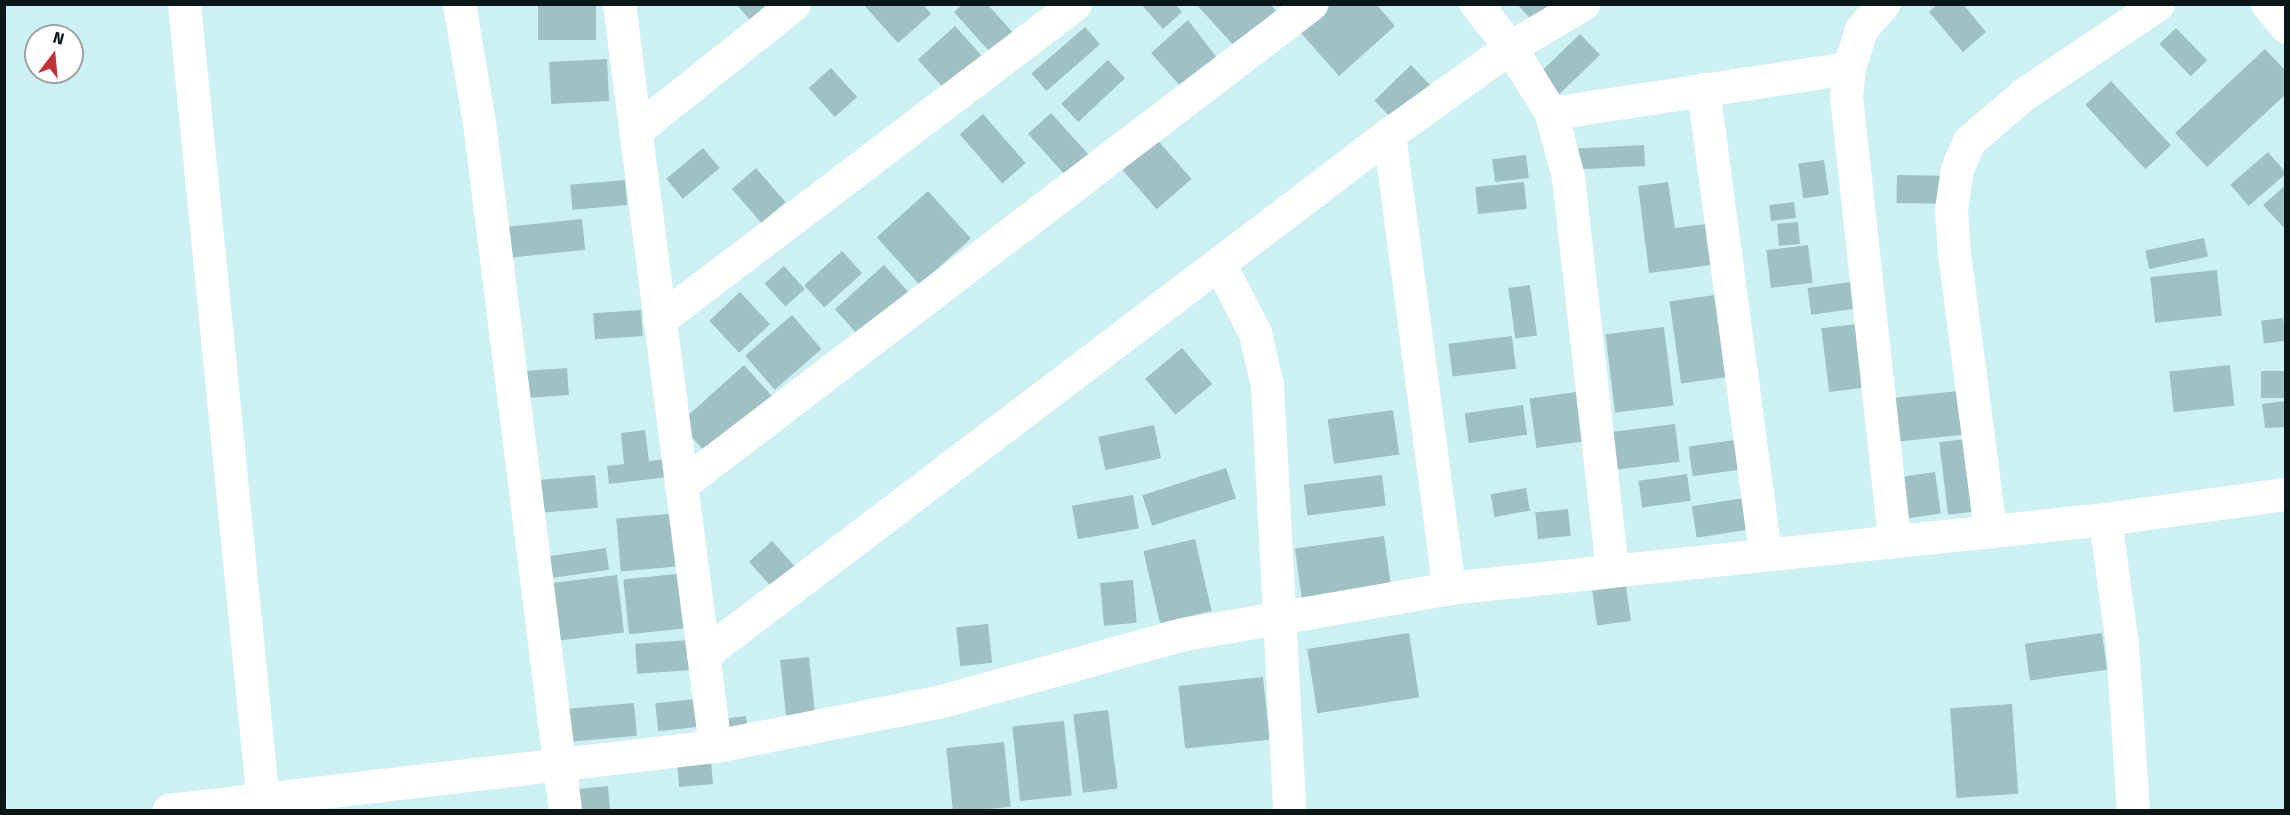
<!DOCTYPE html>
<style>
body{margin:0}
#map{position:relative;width:2290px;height:815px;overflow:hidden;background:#cdf0f3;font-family:"Fira Sans",sans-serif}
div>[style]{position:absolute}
.building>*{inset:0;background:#9fc1c4;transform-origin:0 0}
.street>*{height:33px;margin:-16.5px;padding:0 16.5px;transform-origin:16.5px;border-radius:16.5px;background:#fff}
span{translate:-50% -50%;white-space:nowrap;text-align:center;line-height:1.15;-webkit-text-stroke:6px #fff;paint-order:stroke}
.frame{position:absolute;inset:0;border:6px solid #0a1618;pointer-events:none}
.north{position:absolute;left:24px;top:24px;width:60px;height:60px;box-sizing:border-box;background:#fff;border:2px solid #9da2a3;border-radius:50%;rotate:16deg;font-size:16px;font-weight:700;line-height:24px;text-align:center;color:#0a1618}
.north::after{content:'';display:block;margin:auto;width:21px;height:27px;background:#c23337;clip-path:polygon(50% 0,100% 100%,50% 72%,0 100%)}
</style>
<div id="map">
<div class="building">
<div style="left:538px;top:4px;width:58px;height:36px"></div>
<div style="clip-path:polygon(736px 4px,767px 4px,750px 20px)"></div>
<div style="clip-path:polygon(863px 4px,923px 4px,931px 14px,898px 43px)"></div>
<div style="clip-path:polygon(963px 4px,987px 4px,1019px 39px,997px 60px,954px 12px)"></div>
<div style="clip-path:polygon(1141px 4px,1175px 4px,1182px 12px,1163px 29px)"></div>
<div style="clip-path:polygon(1196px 4px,1270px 4px,1277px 12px,1236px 48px)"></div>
<div style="clip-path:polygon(1332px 4px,1376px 4px,1395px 26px,1339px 76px,1301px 33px)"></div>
<div style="clip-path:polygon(1517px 4px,1558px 4px,1534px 23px)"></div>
<div style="clip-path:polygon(1938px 4px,1963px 4px,1986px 32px,1963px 52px,1929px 12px)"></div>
<div style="clip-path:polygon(1188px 20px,1220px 62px,1183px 89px,1151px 53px)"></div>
<div style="left:955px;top:26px;width:47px;height:50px;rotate:48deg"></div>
<div style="left:1085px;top:27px;width:23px;height:71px;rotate:49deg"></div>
<div style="left:2176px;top:28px;width:45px;height:23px;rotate:46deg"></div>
<div style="left:1580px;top:34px;width:29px;height:64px;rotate:46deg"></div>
<div style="clip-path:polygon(2265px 49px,2286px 71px,2286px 94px,2207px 167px,2175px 133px)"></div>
<div style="left:607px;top:59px;width:42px;height:58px;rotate:87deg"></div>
<div style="left:1108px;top:60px;width:25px;height:64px;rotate:47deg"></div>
<div style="left:1411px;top:65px;width:28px;height:51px;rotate:46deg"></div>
<div style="left:831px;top:68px;width:39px;height:30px;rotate:48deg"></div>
<div style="left:2111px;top:81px;width:88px;height:35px;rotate:47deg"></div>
<div style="left:1051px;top:113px;width:57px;height:31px;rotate:48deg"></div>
<div style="left:983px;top:114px;width:65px;height:31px;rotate:49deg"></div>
<div style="left:1154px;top:136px;width:57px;height:46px;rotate:49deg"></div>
<div style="left:1644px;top:145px;width:21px;height:72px;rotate:87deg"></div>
<div style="left:703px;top:148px;width:26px;height:48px;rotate:50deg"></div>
<div style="left:2268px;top:152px;width:28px;height:50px;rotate:49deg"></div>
<div style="left:1526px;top:155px;width:23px;height:34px;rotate:83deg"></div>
<div style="left:1824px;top:160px;width:35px;height:26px;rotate:82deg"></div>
<div style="left:756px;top:168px;width:45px;height:32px;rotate:49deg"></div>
<div style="left:1897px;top:175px;width:45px;height:28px;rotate:1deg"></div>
<div style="left:625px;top:180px;width:25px;height:55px;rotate:85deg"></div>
<div style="left:1524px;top:182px;width:27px;height:49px;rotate:84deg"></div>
<div style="clip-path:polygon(1668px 182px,1675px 228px,1706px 224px,1712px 265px,1649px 273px,1638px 186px)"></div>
<div style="clip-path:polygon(2286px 185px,2286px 230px,2263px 205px)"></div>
<div style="left:928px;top:191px;width:64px;height:69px;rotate:48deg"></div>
<div style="left:1794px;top:202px;width:16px;height:25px;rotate:83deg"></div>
<div style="left:582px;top:219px;width:31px;height:81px;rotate:84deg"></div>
<div style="left:1798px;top:222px;width:22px;height:21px;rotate:85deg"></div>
<div style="left:2204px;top:238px;width:19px;height:60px;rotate:78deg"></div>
<div style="left:1808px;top:245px;width:38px;height:42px;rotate:83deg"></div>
<div style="left:842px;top:251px;width:30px;height:51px;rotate:48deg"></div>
<div style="left:884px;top:265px;width:36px;height:66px;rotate:48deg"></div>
<div style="left:784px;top:266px;width:31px;height:26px;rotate:48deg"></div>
<div style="left:2217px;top:270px;width:46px;height:67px;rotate:84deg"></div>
<div style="left:1858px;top:281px;width:27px;height:51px;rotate:82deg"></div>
<div style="left:1530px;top:285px;width:51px;height:22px;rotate:82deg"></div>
<div style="left:740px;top:292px;width:44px;height:42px;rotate:47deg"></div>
<div style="left:1722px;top:294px;width:83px;height:53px;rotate:82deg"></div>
<div style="left:641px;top:310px;width:26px;height:48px;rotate:86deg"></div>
<div style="left:792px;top:315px;width:45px;height:62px;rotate:49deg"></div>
<div style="left:2283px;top:318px;width:23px;height:22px;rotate:83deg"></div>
<div style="left:1865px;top:323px;width:64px;height:44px;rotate:83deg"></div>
<div style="left:1664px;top:327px;width:79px;height:59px;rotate:83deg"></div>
<div style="left:1512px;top:336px;width:33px;height:64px;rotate:83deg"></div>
<div style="left:1182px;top:348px;width:47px;height:48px;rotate:50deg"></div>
<div style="left:744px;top:365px;width:45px;height:87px;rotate:48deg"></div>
<div style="left:2230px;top:365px;width:41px;height:61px;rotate:84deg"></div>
<div style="left:567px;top:368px;width:27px;height:46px;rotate:86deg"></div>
<div style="left:2261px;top:371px;width:25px;height:27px"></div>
<div style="left:1958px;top:391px;width:44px;height:67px;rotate:84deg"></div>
<div style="left:1576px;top:392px;width:50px;height:47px;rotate:82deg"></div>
<div style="clip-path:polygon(2286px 401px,2286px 427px,2265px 428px,2262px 404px)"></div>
<div style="left:1523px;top:405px;width:30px;height:59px;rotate:82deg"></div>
<div style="left:1393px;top:410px;width:45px;height:66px;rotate:82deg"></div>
<div style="left:1675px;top:424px;width:38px;height:67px;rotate:83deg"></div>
<div style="left:1154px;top:425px;width:34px;height:57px;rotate:78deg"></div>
<div style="clip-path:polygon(645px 430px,649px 461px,667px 459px,668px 477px,609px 484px,607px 466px,624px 464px,621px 433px)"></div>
<div style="left:1742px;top:439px;width:30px;height:54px;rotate:82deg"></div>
<div style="left:1966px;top:439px;width:73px;height:27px;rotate:83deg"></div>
<div style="left:1226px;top:468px;width:32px;height:88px;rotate:72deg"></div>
<div style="left:1935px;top:472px;width:42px;height:34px;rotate:82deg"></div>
<div style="left:1687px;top:474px;width:27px;height:49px;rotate:82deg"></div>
<div style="left:595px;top:475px;width:33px;height:62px;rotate:85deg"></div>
<div style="left:1382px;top:475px;width:31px;height:79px;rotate:83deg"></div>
<div style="left:1526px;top:488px;width:23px;height:36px;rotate:80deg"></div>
<div style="left:1133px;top:495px;width:34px;height:62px;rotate:80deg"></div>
<div style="left:1750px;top:497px;width:32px;height:59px;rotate:81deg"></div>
<div style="left:1568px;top:509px;width:27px;height:33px;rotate:84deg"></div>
<div style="left:680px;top:513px;width:53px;height:64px;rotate:85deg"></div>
<div style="left:1384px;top:536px;width:59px;height:90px;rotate:82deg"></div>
<div style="left:1195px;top:539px;width:74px;height:53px;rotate:77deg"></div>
<div style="left:772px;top:541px;width:45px;height:31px;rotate:48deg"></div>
<div style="left:606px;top:548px;width:22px;height:62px;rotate:82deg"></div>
<div style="left:685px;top:573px;width:55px;height:62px;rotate:84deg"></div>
<div style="left:617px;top:575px;width:58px;height:73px;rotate:83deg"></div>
<div style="left:1133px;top:580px;width:43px;height:33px;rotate:85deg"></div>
<div style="left:1626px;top:586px;width:35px;height:34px;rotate:82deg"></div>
<div style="left:988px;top:624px;width:39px;height:32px;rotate:84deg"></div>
<div style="left:1409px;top:633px;width:65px;height:103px;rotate:81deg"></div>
<div style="left:2102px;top:633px;width:37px;height:78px;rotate:82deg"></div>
<div style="left:690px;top:640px;width:30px;height:55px;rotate:86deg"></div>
<div style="left:809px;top:657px;width:56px;height:29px;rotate:84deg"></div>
<div style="left:1263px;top:677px;width:63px;height:85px;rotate:84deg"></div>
<div style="left:696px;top:699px;width:28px;height:41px;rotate:84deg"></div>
<div style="left:634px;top:703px;width:33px;height:72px;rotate:85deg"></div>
<div style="left:2012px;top:704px;width:90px;height:62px;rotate:86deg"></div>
<div style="left:1108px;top:710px;width:79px;height:35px;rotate:83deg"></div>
<div style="left:746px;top:716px;width:17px;height:30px;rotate:83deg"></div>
<div style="left:1064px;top:721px;width:75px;height:52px;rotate:84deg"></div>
<div style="left:1004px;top:742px;width:65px;height:58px;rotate:84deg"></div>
<div style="left:711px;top:761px;width:23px;height:34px;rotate:85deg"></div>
<div style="clip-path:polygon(608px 786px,610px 810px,571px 810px,569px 790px)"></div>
</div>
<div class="street">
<div style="left:184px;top:4px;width:802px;rotate:84.35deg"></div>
<div style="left:459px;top:4px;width:120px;rotate:80.4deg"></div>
<div style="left:479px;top:122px;width:693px;rotate:82.87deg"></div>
<div style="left:619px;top:4px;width:748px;rotate:82.63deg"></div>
<div style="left:1476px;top:4px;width:55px;rotate:51.7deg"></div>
<div style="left:1510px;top:47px;width:78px;rotate:58.2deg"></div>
<div style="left:1551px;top:113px;width:66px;rotate:75.1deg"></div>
<div style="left:1568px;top:177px;width:396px;rotate:83.6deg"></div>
<div style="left:1883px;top:4px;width:33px;rotate:131deg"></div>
<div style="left:1861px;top:29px;width:41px;rotate:107.1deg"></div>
<div style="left:1849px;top:68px;width:28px;rotate:96deg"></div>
<div style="left:1846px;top:96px;width:447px;rotate:83.8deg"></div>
<div style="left:2267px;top:4px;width:30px;rotate:50deg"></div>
<div style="left:1703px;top:89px;width:469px;rotate:82.4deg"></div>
<div style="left:1551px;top:113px;width:301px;rotate:-8.6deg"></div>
<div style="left:635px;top:131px;width:203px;rotate:-38.6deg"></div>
<div style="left:1389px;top:134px;width:458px;rotate:82.5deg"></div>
<div style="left:1220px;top:265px;width:76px;rotate:62.8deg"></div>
<div style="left:1255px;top:333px;width:53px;rotate:77deg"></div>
<div style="left:1267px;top:385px;width:426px;rotate:87deg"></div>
<div style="left:659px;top:320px;width:522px;rotate:-37.22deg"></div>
<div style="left:681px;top:485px;width:793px;rotate:-37.36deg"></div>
<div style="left:2105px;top:519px;width:127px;rotate:82.3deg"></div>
<div style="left:2122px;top:645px;width:165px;rotate:86.2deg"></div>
<div style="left:1990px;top:530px;width:278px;rotate:-97.4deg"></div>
<div style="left:1954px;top:254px;width:45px;rotate:-93.8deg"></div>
<div style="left:1951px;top:209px;width:40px;rotate:-81.5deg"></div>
<div style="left:1957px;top:169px;width:30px;rotate:-67deg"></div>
<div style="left:1969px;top:141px;width:72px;rotate:-40.5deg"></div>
<div style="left:2024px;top:94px;width:161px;rotate:-33.9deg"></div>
<div style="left:703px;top:655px;width:861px;rotate:-37.22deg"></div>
<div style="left:1389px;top:134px;width:149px;rotate:-35.7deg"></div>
<div style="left:1510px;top:47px;width:85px;rotate:-30.5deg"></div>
<div style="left:169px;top:810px;width:550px;rotate:-6.69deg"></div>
<div style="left:715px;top:746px;width:227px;rotate:-11.2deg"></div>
<div style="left:938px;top:702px;width:255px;rotate:-15.5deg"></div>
<div style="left:1184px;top:634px;width:269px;rotate:-9.8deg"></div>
<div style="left:1449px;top:588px;width:660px;rotate:-6deg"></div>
<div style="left:2105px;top:519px;width:183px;rotate:-7.9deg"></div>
</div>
<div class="frame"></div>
<div class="north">N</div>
</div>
